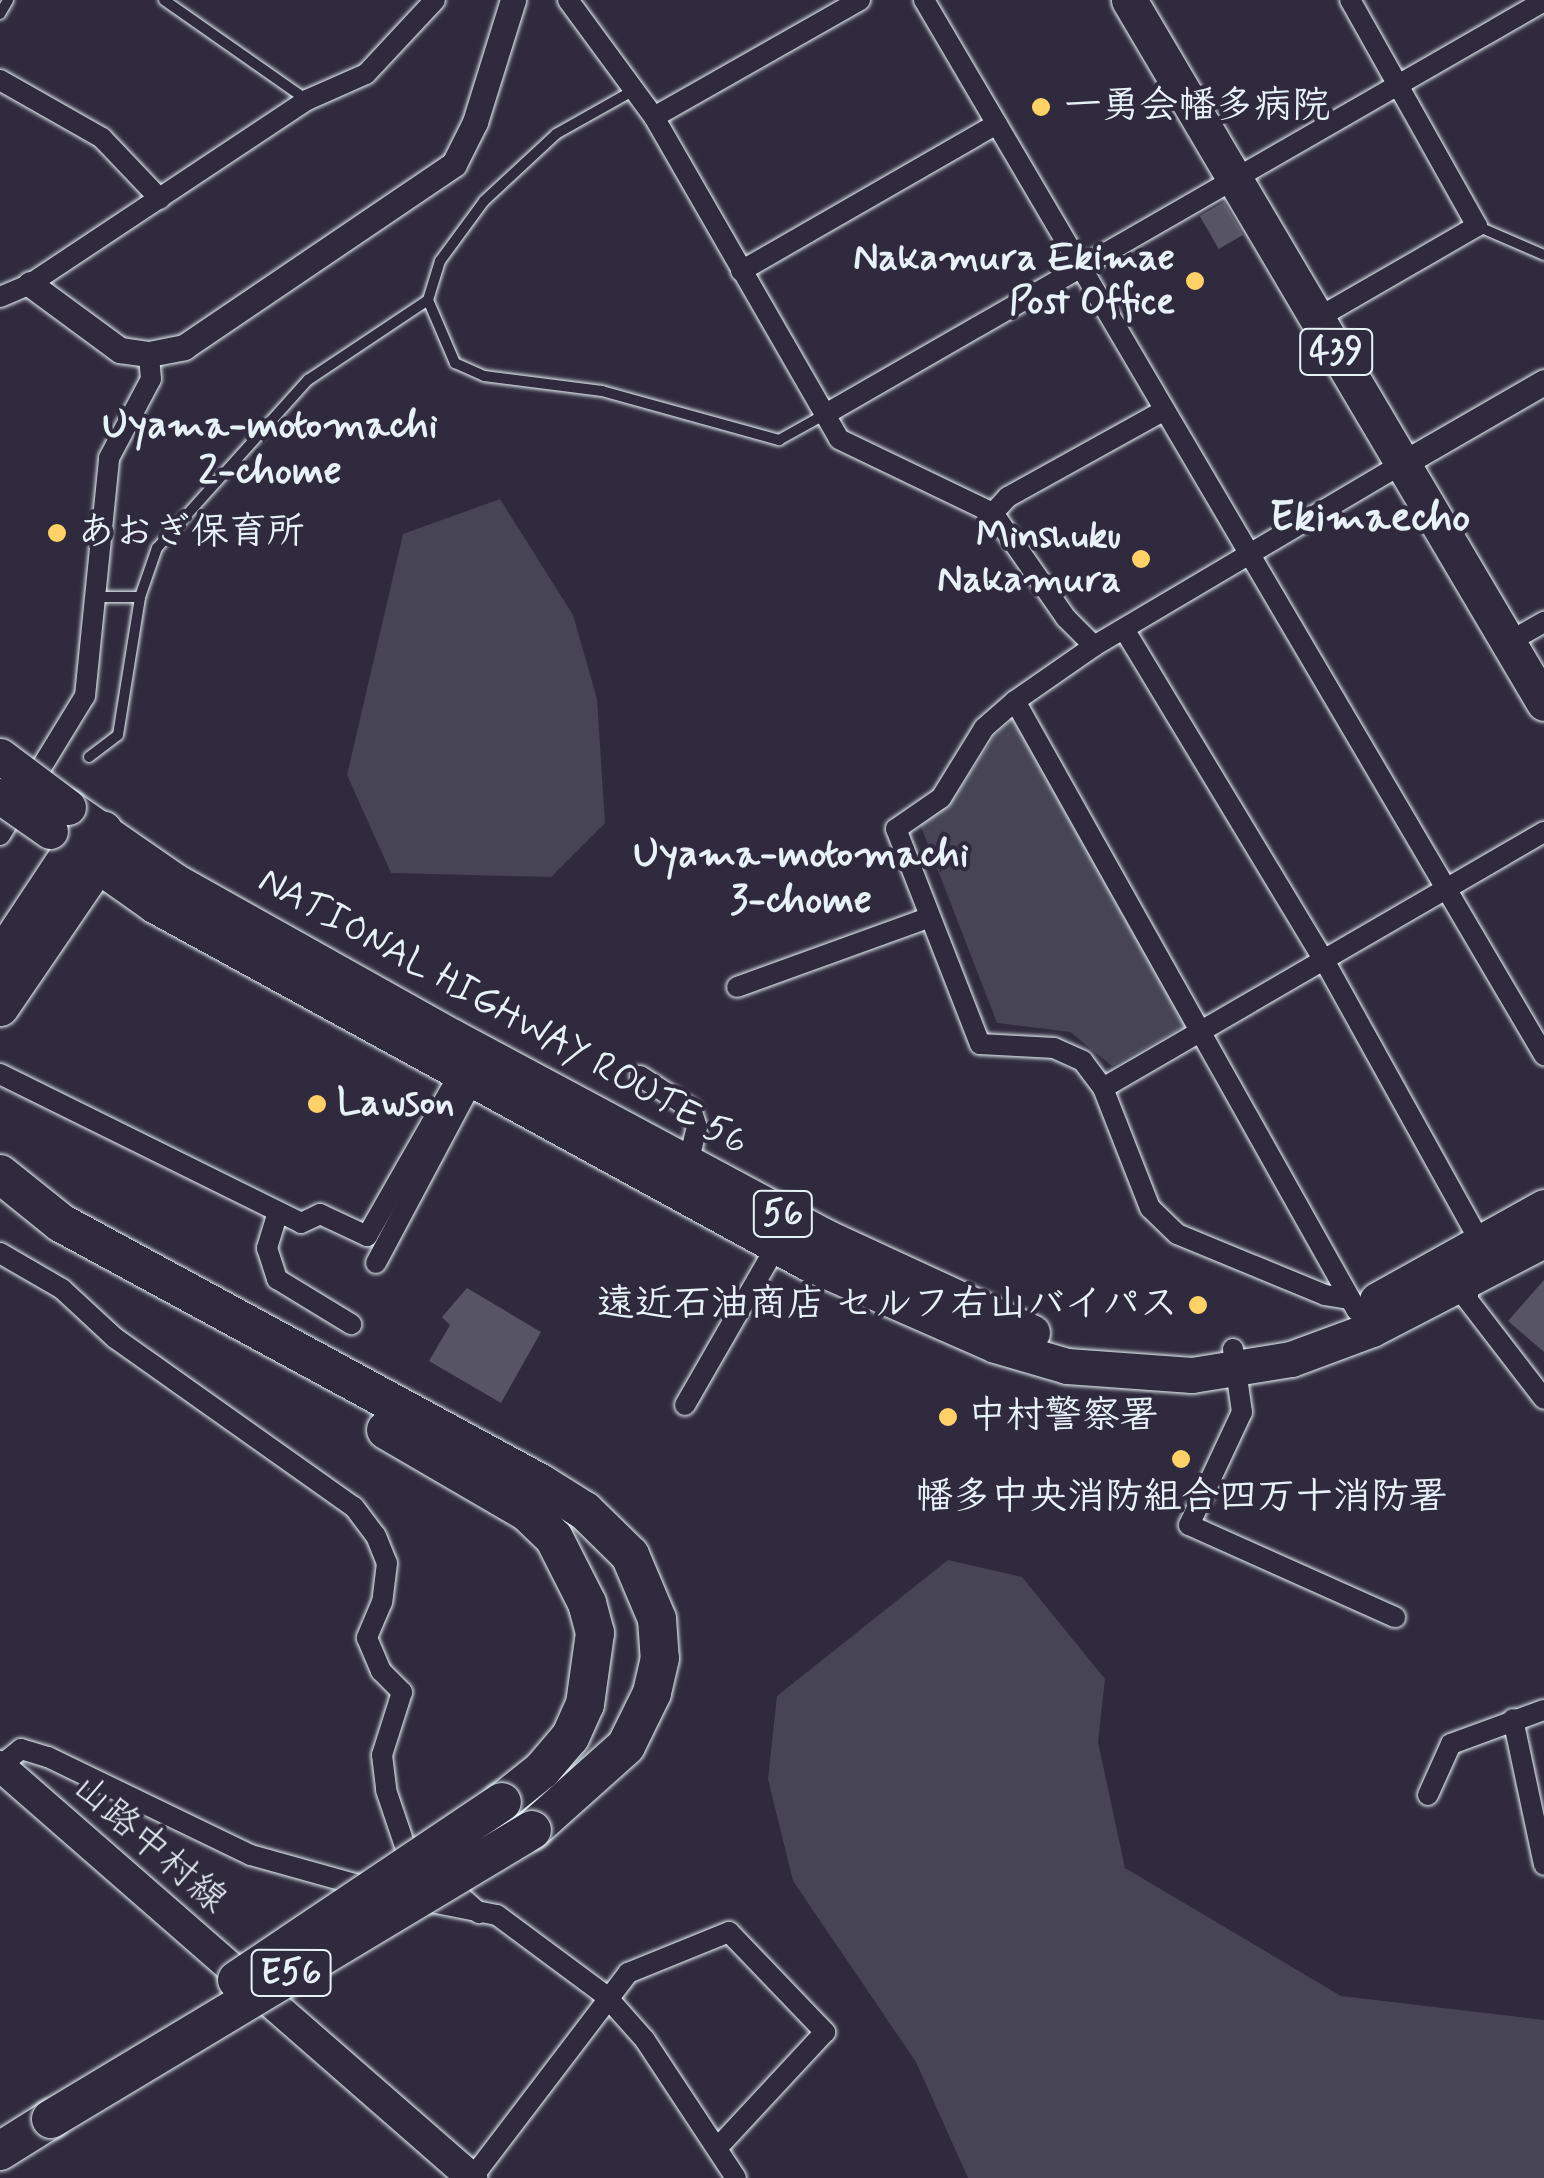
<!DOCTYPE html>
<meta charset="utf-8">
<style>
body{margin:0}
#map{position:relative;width:1544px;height:2178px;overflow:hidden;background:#2f2a3d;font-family:Mynerve,"Klee One",sans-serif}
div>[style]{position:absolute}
.green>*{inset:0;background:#464455}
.building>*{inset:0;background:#575565;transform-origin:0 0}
.roads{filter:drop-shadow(0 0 2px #e8f1f8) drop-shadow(0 0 2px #e8f1f8)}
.service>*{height:10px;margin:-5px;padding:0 5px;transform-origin:5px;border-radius:5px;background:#2f2a3d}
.minor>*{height:20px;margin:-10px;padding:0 10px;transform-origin:10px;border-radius:10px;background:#2f2a3d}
.tertiary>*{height:25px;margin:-12.5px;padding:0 12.5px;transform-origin:12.5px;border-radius:12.5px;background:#2f2a3d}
.secondary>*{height:30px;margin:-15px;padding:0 15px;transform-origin:15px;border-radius:15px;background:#2f2a3d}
.trunk>*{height:35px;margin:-17.5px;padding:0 17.5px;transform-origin:17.5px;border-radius:17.5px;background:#2f2a3d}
.motorway>*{height:38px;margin:-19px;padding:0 19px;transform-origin:19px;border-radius:19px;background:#2f2a3d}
.bridges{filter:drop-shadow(0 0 2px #e8f1f8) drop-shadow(0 0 2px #e8f1f8)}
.trunk-bridge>*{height:35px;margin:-17.5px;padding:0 17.5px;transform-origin:17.5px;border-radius:17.5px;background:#2f2a3d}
.motorway-bridge>*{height:38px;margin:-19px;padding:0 19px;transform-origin:19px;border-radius:19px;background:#2f2a3d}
.dots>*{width:28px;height:28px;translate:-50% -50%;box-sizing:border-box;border:5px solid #2f2a3d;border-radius:50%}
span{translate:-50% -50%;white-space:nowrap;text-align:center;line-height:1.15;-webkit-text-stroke:8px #2f2a3d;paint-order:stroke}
.shield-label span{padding:2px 8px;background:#2f2a3d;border:2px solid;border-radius:8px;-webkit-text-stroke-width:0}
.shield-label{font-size:35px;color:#e8f1f8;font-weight:700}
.poi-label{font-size:38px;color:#e8f1f8;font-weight:700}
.left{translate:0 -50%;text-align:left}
.right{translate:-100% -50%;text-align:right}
.street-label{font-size:38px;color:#e8f1f8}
.neighbourhood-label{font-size:40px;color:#e8f1f8;font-weight:700}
.quarter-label{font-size:42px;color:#e8f1f8;font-weight:700}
</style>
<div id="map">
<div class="green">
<div style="clip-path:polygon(500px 499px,573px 615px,597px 699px,605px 823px,551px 877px,391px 873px,347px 775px,403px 534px)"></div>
<div style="clip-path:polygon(1019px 713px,1194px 1021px,1112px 1066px,1070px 1032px,997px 1023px,920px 824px,949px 805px,996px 734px)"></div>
<div style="clip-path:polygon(948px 1560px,1022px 1577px,1105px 1679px,1098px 1742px,1125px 1868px,1341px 1996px,1544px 2020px,1544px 2178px,968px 2178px,916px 2062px,793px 1881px,768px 1779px,777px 1696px)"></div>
</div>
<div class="building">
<div style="left:1224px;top:202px;width:38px;height:28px;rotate:60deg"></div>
<div style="clip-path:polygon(1544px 1280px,1544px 1352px,1508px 1321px)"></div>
<div style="clip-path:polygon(467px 1288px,541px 1332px,501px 1403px,429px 1361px,450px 1325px,442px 1317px)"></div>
</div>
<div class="roads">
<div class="service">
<div style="left:164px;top:0;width:174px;rotate:35deg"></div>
<div style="left:0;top:14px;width:16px;rotate:-60deg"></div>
<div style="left:1477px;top:226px;width:73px;rotate:23.4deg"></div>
<div style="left:428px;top:300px;width:69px;rotate:66.8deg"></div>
<div style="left:455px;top:363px;width:32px;rotate:24deg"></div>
<div style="left:484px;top:376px;width:119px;rotate:7.2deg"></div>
<div style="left:602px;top:391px;width:184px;rotate:15.5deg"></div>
<div style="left:779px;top:440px;width:51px;rotate:-29.1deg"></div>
<div style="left:96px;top:597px;width:44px"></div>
<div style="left:89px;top:757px;width:36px;rotate:-37deg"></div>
<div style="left:118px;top:735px;width:140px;rotate:-80.9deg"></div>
<div style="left:140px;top:597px;width:52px;rotate:-70.9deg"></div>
<div style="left:157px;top:548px;width:226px;rotate:-48.1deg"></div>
<div style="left:308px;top:380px;width:144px;rotate:-33.7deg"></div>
<div style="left:428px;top:300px;width:41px;rotate:-72.9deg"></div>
<div style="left:440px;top:261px;width:74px;rotate:-53.7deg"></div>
<div style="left:484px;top:201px;width:98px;rotate:-42.9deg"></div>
<div style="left:556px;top:134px;width:90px;rotate:-29.4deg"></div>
</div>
<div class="minor">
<div style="left:568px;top:0;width:145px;rotate:53.7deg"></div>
<div style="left:654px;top:117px;width:371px;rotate:60.1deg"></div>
<div style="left:839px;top:439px;width:171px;rotate:25.7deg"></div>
<div style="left:993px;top:513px;width:128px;rotate:55.2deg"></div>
<div style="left:1066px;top:618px;width:40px;rotate:45deg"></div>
<div style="left:924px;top:0;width:1224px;rotate:59.56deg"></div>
<div style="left:0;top:80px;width:117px;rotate:29.6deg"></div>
<div style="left:102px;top:138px;width:84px;rotate:46.4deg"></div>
<div style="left:654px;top:117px;width:237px;rotate:-29.6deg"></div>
<div style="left:741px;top:271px;width:295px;rotate:-29.9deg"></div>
<div style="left:0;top:297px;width:33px;rotate:-23deg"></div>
<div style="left:30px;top:284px;width:333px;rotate:-33.6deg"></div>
<div style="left:307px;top:100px;width:64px;rotate:-23.8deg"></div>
<div style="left:366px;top:74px;width:101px;rotate:-47deg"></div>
<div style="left:1316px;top:319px;width:186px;rotate:-30deg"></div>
<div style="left:1477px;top:226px;width:259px;rotate:-119.3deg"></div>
<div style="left:824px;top:415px;width:831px;rotate:-29.9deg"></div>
<div style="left:993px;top:513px;width:22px;rotate:-47deg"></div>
<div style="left:1008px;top:497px;width:179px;rotate:-29deg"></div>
<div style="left:1124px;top:629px;width:387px;rotate:58.9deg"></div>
<div style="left:1324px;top:960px;width:321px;rotate:61deg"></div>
<div style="left:1480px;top:1241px;width:59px;rotate:102.6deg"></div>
<div style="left:1467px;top:1299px;width:126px;rotate:52.4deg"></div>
<div style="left:1507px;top:643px;width:43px;rotate:-29.6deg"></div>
<div style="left:1015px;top:701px;width:699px;rotate:60.72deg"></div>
<div style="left:0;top:835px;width:163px;rotate:-58.6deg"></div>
<div style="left:85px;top:696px;width:239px;rotate:-84.2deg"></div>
<div style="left:109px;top:458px;width:89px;rotate:-62deg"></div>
<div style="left:151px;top:379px;width:25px;rotate:-95deg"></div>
<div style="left:737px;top:987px;width:205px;rotate:-19.9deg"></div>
<div style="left:0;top:1074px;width:336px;rotate:26.3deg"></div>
<div style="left:301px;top:1223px;width:21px;rotate:-25deg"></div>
<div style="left:320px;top:1214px;width:52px;rotate:25.1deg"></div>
<div style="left:367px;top:1236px;width:193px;rotate:-60.3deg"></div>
<div style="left:640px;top:1076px;width:61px;rotate:32.9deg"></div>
<div style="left:691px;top:1109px;width:19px;rotate:72deg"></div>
<div style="left:697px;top:1127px;width:36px;rotate:104deg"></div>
<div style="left:1103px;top:1088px;width:510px;rotate:-30.14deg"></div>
<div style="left:278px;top:1212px;width:38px;rotate:107deg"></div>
<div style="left:267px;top:1248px;width:33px;rotate:72deg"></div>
<div style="left:277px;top:1279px;width:87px;rotate:31.3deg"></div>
<div style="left:0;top:1253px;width:72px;rotate:30.1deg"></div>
<div style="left:62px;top:1289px;width:72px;rotate:42.8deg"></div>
<div style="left:115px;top:1338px;width:293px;rotate:35.3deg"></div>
<div style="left:354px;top:1507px;width:36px;rotate:53deg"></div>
<div style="left:376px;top:1536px;width:29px;rotate:68deg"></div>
<div style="left:387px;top:1563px;width:39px;rotate:97deg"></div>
<div style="left:382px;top:1602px;width:39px;rotate:113deg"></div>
<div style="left:367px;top:1638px;width:36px;rotate:67deg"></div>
<div style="left:381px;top:1671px;width:30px;rotate:45deg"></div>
<div style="left:402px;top:1692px;width:66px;rotate:107.6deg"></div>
<div style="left:382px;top:1755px;width:35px;rotate:83deg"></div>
<div style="left:386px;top:1790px;width:59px;rotate:71.3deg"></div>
<div style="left:405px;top:1846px;width:100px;rotate:42.2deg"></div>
<div style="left:376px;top:1263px;width:215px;rotate:-62deg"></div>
<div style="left:1350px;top:1299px;width:25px;rotate:-171deg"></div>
<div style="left:1325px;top:1295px;width:160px;rotate:-157.6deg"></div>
<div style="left:1177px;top:1234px;width:37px;rotate:-136deg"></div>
<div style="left:1150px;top:1208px;width:129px;rotate:-111.4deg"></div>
<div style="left:1103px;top:1088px;width:34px;rotate:-127deg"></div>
<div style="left:1083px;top:1061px;width:32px;rotate:-156deg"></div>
<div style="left:1054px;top:1048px;width:74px;rotate:-176.9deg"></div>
<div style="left:980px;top:1044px;width:231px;rotate:-111.3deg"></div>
<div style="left:896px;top:829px;width:55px;rotate:-34.6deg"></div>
<div style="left:941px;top:798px;width:82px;rotate:-58.4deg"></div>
<div style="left:984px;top:728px;width:41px;rotate:-41.1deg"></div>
<div style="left:1015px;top:701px;width:96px;rotate:-34.8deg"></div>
<div style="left:1094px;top:646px;width:358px;rotate:-30.6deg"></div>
<div style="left:1233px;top:1349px;width:64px;rotate:81.9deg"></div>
<div style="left:1242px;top:1412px;width:125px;rotate:115.1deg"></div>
<div style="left:1189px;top:1525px;width:226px;rotate:24.1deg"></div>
<div style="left:685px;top:1405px;width:193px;rotate:-60.1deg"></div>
<div style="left:1513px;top:1719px;width:149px;rotate:78deg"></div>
<div style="left:0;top:1766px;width:27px;rotate:-39deg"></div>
<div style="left:21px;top:1749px;width:28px;rotate:17deg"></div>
<div style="left:48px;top:1757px;width:225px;rotate:25.8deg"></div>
<div style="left:251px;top:1855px;width:127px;rotate:15.6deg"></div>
<div style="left:1428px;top:1795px;width:56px;rotate:-65.7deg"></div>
<div style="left:1451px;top:1744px;width:99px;rotate:-20.1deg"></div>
<div style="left:421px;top:1900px;width:77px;rotate:11.2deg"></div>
<div style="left:497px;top:1915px;width:136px;rotate:36.6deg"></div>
<div style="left:606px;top:1996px;width:59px;rotate:48.4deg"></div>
<div style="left:645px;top:2040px;width:165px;rotate:56.6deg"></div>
<div style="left:472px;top:2178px;width:258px;rotate:-52.7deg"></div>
<div style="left:628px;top:1973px;width:109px;rotate:-22.1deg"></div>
<div style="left:729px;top:1932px;width:139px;rotate:46.2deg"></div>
<div style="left:825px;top:2032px;width:157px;rotate:132.9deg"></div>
</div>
<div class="tertiary">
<div style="left:30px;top:284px;width:112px;rotate:36.3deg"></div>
<div style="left:120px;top:350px;width:29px;rotate:8deg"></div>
<div style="left:149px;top:354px;width:36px;rotate:-11deg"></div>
<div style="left:184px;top:347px;width:326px;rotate:-34.1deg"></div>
<div style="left:454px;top:164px;width:47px;rotate:-63.4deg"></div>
<div style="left:475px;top:122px;width:128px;rotate:-72.7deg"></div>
<div style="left:1402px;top:464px;width:164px;rotate:-30deg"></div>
</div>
<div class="secondary">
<div style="left:0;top:1766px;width:627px;rotate:41.12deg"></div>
</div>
<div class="trunk">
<div style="left:1129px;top:0;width:816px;rotate:59.45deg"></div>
<div style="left:68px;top:807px;width:130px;rotate:34.7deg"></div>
<div style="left:175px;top:881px;width:319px;rotate:29.3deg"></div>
<div style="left:453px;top:1037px;width:423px;rotate:28.2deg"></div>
<div style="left:826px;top:1237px;width:227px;rotate:24.8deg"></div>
<div style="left:75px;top:849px;width:97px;rotate:35.3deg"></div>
<div style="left:154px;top:905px;width:743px;rotate:28.7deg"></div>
<div style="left:806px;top:1262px;width:206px;rotate:23.7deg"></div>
<div style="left:995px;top:1345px;width:75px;rotate:16.3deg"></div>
<div style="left:1067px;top:1366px;width:125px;rotate:4.1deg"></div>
<div style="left:1192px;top:1375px;width:100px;rotate:-9.2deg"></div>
<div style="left:1291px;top:1359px;width:86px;rotate:-20.3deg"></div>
<div style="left:1372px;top:1329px;width:194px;rotate:-27.4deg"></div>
<div style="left:1377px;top:1300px;width:191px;rotate:-29.1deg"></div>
</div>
<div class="motorway">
<div style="left:0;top:960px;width:134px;rotate:-56.5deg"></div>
<div style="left:74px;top:848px;width:34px;rotate:-30deg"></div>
<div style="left:0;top:1007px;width:172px;rotate:-55.7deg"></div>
<div style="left:97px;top:865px;width:35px;rotate:-80deg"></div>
<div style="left:0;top:1174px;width:78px;rotate:38.8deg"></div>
<div style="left:61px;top:1223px;width:545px;rotate:28.49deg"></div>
<div style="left:540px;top:1483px;width:53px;rotate:31.9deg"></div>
<div style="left:585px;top:1511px;width:63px;rotate:44.4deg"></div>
<div style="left:630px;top:1555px;width:69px;rotate:67.1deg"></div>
<div style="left:657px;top:1619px;width:39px;rotate:86deg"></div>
<div style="left:660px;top:1658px;width:36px;rotate:103deg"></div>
<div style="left:652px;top:1693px;width:59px;rotate:116.1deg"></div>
<div style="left:626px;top:1746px;width:126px;rotate:138.2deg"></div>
<div style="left:386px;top:1430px;width:163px;rotate:30.2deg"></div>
<div style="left:527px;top:1512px;width:37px;rotate:44deg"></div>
<div style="left:554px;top:1538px;width:73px;rotate:63.1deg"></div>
<div style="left:587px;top:1603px;width:31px;rotate:75deg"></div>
<div style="left:595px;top:1633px;width:72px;rotate:98deg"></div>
<div style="left:585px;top:1704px;width:36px;rotate:114deg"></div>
<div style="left:570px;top:1737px;width:43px;rotate:130.3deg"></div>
<div style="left:542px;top:1770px;width:51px;rotate:141.3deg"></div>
<div style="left:0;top:2151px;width:60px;rotate:-32.1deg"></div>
</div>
</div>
<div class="bridges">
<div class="trunk-bridge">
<div style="left:0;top:756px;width:85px;rotate:36.9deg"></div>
<div style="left:0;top:796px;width:61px;rotate:35deg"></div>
</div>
<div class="motorway-bridge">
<div style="left:237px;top:1980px;width:319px;rotate:-33.9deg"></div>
<div style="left:51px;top:2119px;width:561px;rotate:-31deg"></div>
</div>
</div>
<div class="dots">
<div style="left:1041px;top:107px;background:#ffd166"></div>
<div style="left:1195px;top:281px;background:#ffd166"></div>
<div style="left:57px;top:533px;background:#ffd166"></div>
<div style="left:1141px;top:559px;background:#ffd166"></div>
<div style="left:317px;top:1104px;background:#ffd166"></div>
<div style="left:1198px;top:1305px;background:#ffd166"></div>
<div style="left:948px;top:1417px;background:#ffd166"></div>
<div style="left:1181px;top:1459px;background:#ffd166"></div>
</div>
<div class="shield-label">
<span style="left:1336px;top:352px">439</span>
<span style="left:783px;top:1214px">56</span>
<span style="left:291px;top:1973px">E56</span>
</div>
<div class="poi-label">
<span class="left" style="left:1064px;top:107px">一勇会幡多病院</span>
<span class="right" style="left:1175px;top:281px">Nakamura Ekimae<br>Post Office</span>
<span class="left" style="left:77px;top:533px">あおぎ保育所</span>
<span class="right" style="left:1121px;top:559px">Minshuku<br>Nakamura</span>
<span class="left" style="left:337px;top:1104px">Lawson</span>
<span class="right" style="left:1178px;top:1305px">遠近石油商店 セルフ右山バイパス</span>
<span class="left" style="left:968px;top:1417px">中村警察署</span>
<span style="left:1181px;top:1498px">幡多中央消防組合四万十消防署</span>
</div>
<div class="street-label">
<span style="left:503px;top:1012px;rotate:29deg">NATIONAL HIGHWAY ROUTE 56</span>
<span style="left:149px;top:1844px;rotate:41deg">山路中村線</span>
</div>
<div class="neighbourhood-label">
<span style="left:270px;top:449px">Uyama-motomachi<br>2-chome</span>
<span style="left:801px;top:878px">Uyama-motomachi<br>3-chome</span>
</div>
<div class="quarter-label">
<span style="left:1370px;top:519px">Ekimaecho</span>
</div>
</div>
